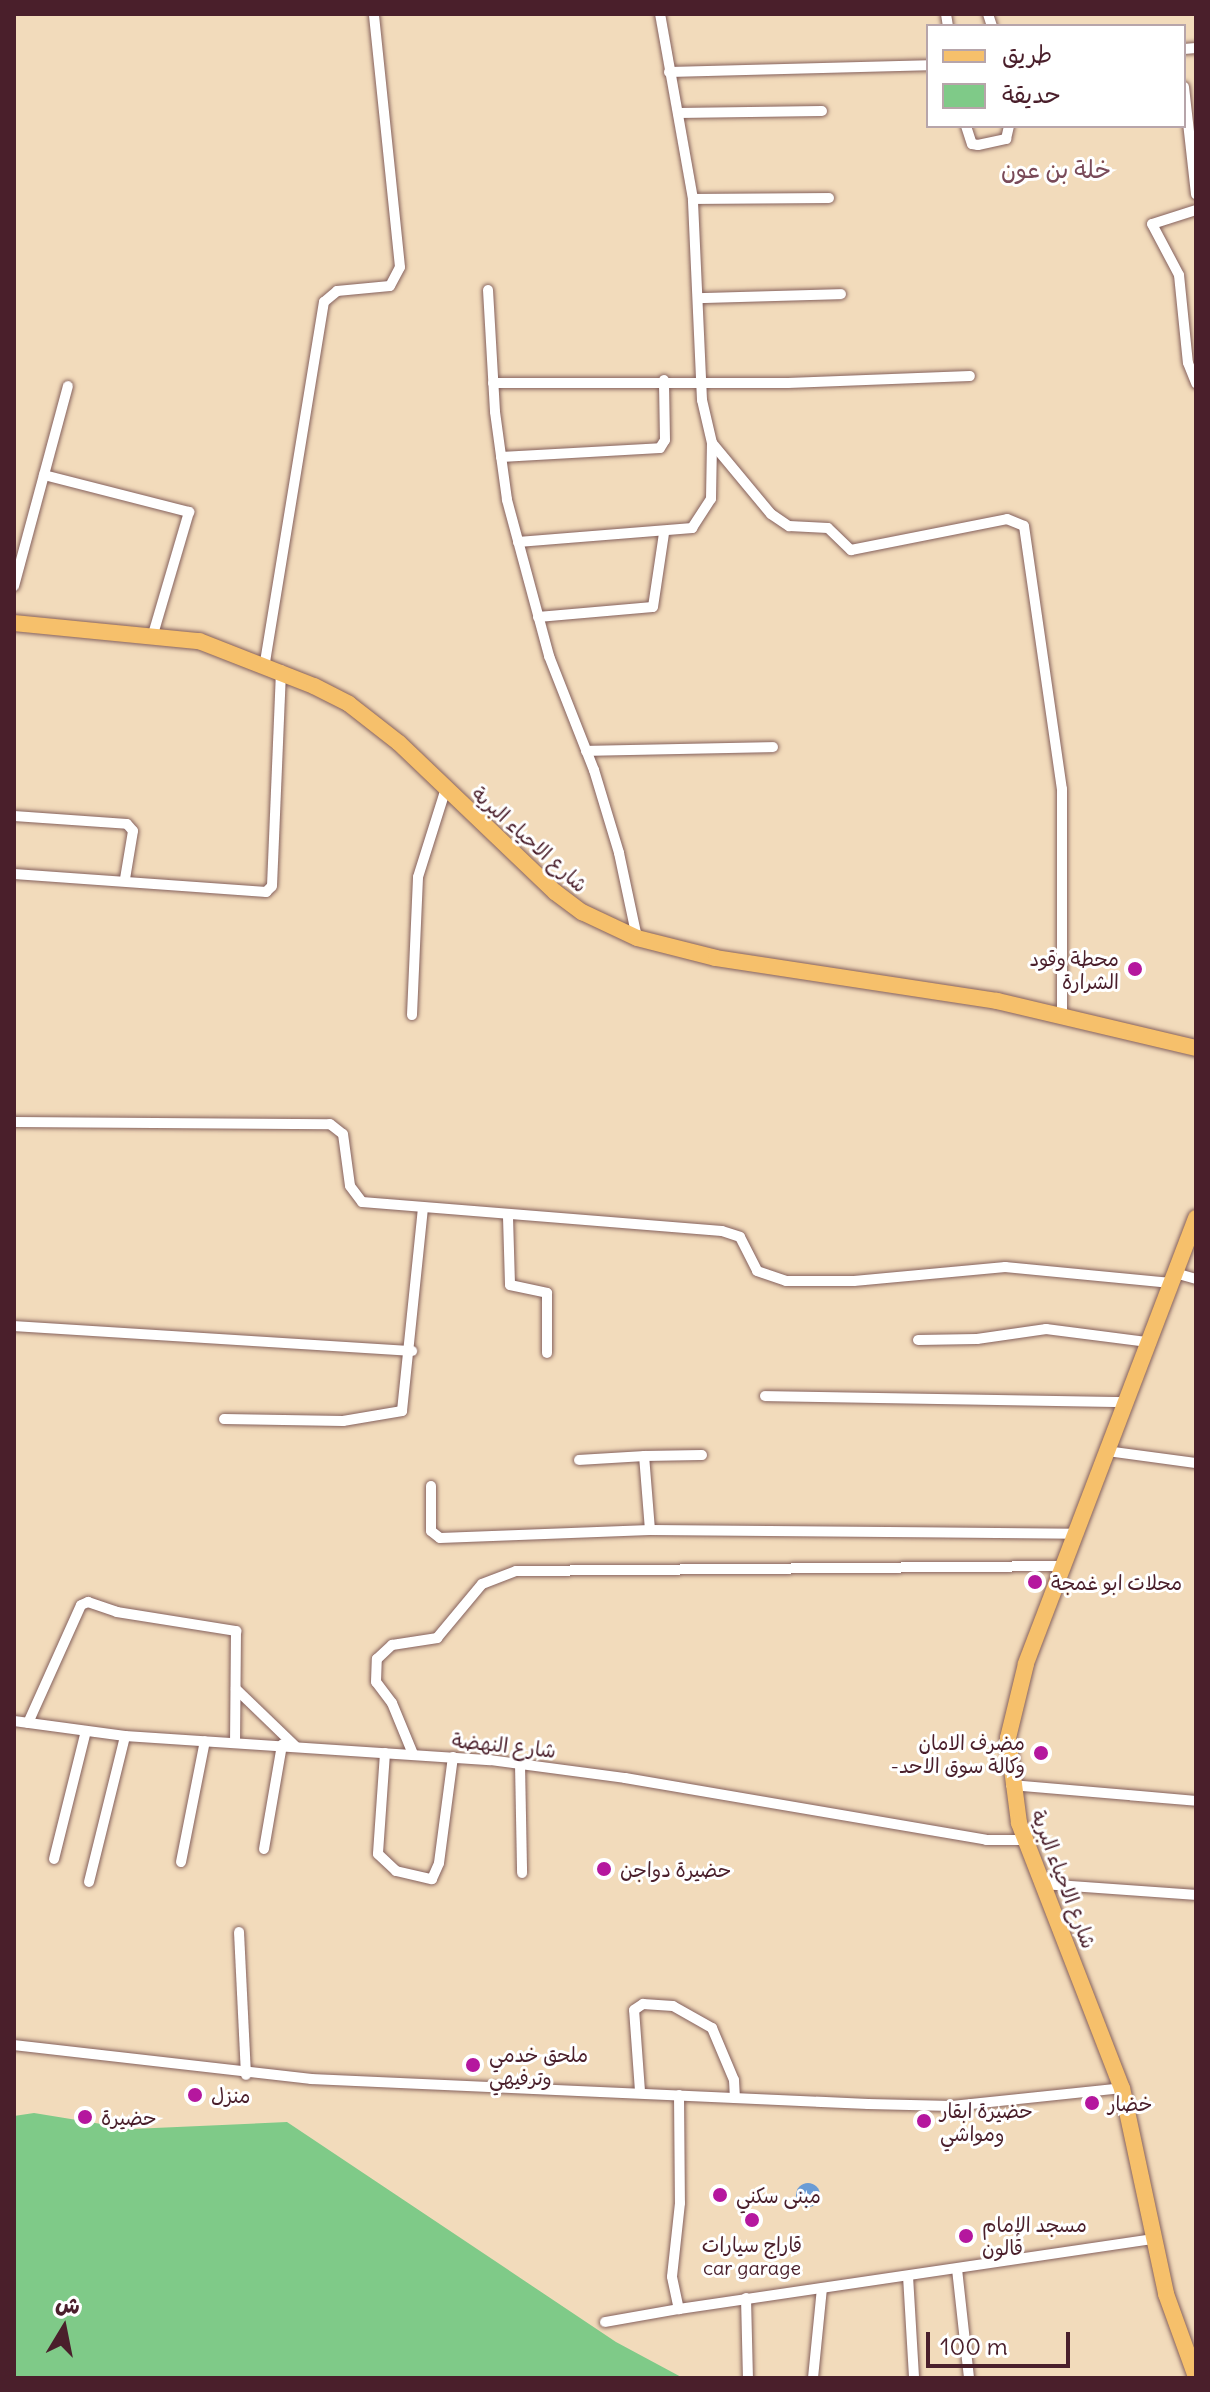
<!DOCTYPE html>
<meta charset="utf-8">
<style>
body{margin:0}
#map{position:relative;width:1210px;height:2392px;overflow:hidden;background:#f2dbbb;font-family:Delius,"Playpen Sans Arabic",sans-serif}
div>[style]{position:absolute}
.green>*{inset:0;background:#7fca88}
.water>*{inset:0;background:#6b9cd5}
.round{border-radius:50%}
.roads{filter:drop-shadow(0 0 2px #85615d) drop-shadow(0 0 2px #85615d)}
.street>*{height:10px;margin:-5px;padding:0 5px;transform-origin:5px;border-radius:5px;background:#fff}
.primary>*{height:16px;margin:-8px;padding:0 8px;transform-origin:8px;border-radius:8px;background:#f6c06b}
.dots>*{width:22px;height:22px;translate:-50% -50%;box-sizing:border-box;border:4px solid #fff;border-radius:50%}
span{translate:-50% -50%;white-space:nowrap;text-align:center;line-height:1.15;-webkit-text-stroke:6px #fff;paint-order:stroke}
.street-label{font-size:20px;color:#4a1f2b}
.poi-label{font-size:20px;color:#4a1f2b}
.right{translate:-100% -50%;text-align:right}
.left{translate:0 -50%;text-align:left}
.quarter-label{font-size:24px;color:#794a58}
.frame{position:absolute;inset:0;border:16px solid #4a1f2b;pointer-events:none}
.legend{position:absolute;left:926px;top:24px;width:260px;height:104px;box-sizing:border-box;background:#fff;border:2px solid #b7a5aa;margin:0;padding:10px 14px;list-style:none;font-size:24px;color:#4a1f2b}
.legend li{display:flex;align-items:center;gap:16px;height:40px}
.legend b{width:40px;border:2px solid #b7a5aa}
.north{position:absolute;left:24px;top:2288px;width:80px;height:80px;-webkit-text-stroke:6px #fff;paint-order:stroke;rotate:10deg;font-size:22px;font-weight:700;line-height:32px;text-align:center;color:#4a1f2b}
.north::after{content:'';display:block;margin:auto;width:28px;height:36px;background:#4a1f2b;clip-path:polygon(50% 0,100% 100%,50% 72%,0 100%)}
.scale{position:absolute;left:926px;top:2332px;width:144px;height:36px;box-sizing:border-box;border:4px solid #4a1f2b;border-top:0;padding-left:10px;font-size:24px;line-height:28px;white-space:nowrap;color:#4a1f2b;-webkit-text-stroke:6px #fff;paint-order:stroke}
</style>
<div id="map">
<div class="green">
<div style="clip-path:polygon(34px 2113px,132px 2129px,287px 2122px,616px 2342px,683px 2378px,14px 2378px,14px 2116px)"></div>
</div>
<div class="water">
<div class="round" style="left:796px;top:2183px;width:24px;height:24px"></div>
</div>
<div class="roads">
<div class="street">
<div style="left:946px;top:14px;width:12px;rotate:81deg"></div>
<div style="left:988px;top:14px;width:13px;rotate:72deg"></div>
<div style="left:1184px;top:49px;width:12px;rotate:-5deg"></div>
<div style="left:669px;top:72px;width:259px;rotate:-1.5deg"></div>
<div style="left:1184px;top:87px;width:108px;rotate:83.6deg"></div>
<div style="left:678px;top:113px;width:144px;rotate:-0.8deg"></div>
<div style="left:966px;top:126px;width:19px;rotate:72deg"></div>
<div style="left:972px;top:144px;width:6px;rotate:9deg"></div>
<div style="left:978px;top:145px;width:29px;rotate:-12deg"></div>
<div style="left:1006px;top:139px;width:13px;rotate:-77deg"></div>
<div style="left:693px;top:199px;width:136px;rotate:-0.4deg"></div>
<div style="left:1196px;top:210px;width:46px;rotate:162.3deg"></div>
<div style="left:1152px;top:224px;width:58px;rotate:62.1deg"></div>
<div style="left:1179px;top:275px;width:88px;rotate:84.2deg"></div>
<div style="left:1188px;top:363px;width:22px;rotate:68deg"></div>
<div style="left:488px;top:290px;width:122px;rotate:86.7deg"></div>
<div style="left:495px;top:412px;width:89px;rotate:82.2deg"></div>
<div style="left:507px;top:500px;width:162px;rotate:74.9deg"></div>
<div style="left:549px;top:656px;width:123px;rotate:68.5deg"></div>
<div style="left:594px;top:770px;width:87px;rotate:73.2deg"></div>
<div style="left:619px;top:853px;width:87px;rotate:78deg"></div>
<div style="left:701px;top:298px;width:140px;rotate:-1.6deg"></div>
<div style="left:493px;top:383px;width:295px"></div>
<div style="left:788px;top:383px;width:182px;rotate:-2.2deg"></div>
<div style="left:712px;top:443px;width:92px;rotate:50.3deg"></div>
<div style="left:771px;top:514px;width:22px;rotate:34deg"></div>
<div style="left:789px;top:526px;width:39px;rotate:3deg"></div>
<div style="left:828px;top:528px;width:32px;rotate:44deg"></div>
<div style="left:851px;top:550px;width:159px;rotate:-11.2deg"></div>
<div style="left:1007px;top:519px;width:18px;rotate:22deg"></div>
<div style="left:1024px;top:526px;width:266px;rotate:81.8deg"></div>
<div style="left:1062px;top:789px;width:225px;rotate:90deg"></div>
<div style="left:501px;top:457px;width:159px;rotate:-3.2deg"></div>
<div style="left:660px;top:448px;width:9px;rotate:-58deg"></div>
<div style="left:665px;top:440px;width:60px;rotate:-91deg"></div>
<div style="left:44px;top:475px;width:150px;rotate:14.3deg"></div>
<div style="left:189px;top:512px;width:127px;rotate:106.4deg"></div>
<div style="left:518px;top:542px;width:175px;rotate:-4.6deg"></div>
<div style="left:692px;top:528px;width:35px;rotate:-57deg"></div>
<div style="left:711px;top:499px;width:56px;rotate:-89deg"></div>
<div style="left:712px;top:443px;width:44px;rotate:-103.1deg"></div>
<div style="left:702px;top:400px;width:201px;rotate:-92.6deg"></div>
<div style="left:693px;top:199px;width:188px;rotate:-100.1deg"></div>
<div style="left:14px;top:586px;width:207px;rotate:-74.9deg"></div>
<div style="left:538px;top:617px;width:115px;rotate:-5deg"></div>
<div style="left:653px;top:607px;width:75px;rotate:-81.5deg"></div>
<div style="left:265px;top:662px;width:365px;rotate:-80.7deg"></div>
<div style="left:324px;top:302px;width:17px;rotate:-40deg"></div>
<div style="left:337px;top:291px;width:53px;rotate:-5.4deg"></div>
<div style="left:390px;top:286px;width:21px;rotate:-62deg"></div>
<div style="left:400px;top:267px;width:254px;rotate:-95.9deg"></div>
<div style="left:586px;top:751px;width:187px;rotate:-1.2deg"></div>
<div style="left:14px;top:816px;width:113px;rotate:4deg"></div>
<div style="left:127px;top:824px;width:9px;rotate:49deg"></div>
<div style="left:133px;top:831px;width:49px;rotate:99.5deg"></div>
<div style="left:14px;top:874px;width:253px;rotate:4.1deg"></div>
<div style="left:266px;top:892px;width:8px;rotate:-45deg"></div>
<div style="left:272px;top:886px;width:216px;rotate:-87.6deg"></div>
<div style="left:412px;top:1015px;width:138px;rotate:-87.5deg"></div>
<div style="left:418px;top:877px;width:93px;rotate:-72.5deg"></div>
<div style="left:14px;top:1122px;width:316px;rotate:0.4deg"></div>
<div style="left:330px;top:1124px;width:16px;rotate:38deg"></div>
<div style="left:343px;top:1134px;width:52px;rotate:82.3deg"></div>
<div style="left:350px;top:1186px;width:20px;rotate:53deg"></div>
<div style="left:362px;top:1202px;width:361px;rotate:4.6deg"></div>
<div style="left:722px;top:1231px;width:19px;rotate:18deg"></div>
<div style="left:740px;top:1237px;width:38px;rotate:63deg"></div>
<div style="left:757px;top:1271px;width:31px;rotate:19deg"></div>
<div style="left:786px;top:1281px;width:68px"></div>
<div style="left:854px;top:1281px;width:152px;rotate:-5.3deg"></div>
<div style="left:1005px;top:1267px;width:167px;rotate:5.5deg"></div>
<div style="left:508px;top:1217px;width:68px;rotate:88.3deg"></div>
<div style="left:510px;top:1285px;width:38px;rotate:12deg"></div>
<div style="left:547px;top:1293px;width:60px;rotate:90deg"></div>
<div style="left:1175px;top:1273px;width:22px;rotate:16deg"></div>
<div style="left:14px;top:1326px;width:399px;rotate:3.6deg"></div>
<div style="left:918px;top:1340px;width:59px;rotate:-1deg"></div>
<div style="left:977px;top:1339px;width:70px;rotate:-8.2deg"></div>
<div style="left:1046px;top:1329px;width:103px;rotate:7.3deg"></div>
<div style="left:765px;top:1396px;width:360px;rotate:1deg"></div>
<div style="left:224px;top:1419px;width:119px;rotate:1deg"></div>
<div style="left:343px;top:1421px;width:60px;rotate:-9.6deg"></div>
<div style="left:402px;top:1411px;width:203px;rotate:-84.1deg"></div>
<div style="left:1107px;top:1451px;width:90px;rotate:7.7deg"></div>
<div style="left:579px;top:1460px;width:65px;rotate:-3.5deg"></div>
<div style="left:431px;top:1486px;width:45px;rotate:90deg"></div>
<div style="left:431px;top:1531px;width:11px;rotate:38deg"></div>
<div style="left:440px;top:1538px;width:210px;rotate:-2.2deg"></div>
<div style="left:650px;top:1530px;width:426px;rotate:0.5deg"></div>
<div style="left:650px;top:1530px;width:74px;rotate:-94.6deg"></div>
<div style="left:644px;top:1456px;width:58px;rotate:-1deg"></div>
<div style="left:236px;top:1689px;width:82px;rotate:44deg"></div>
<div style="left:14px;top:1721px;width:112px;rotate:7.7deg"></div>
<div style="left:125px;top:1736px;width:366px;rotate:3.8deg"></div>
<div style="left:490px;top:1760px;width:136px;rotate:7.6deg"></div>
<div style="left:625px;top:1778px;width:366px;rotate:9.7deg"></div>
<div style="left:986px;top:1840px;width:40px"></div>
<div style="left:28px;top:1723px;width:129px;rotate:-65.8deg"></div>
<div style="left:81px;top:1605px;width:8px;rotate:-23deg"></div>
<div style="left:88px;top:1602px;width:31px;rotate:19deg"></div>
<div style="left:117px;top:1612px;width:121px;rotate:9.1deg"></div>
<div style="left:236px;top:1631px;width:110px;rotate:90.5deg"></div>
<div style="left:385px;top:1753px;width:101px;rotate:94deg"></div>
<div style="left:378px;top:1854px;width:25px;rotate:43deg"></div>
<div style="left:396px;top:1871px;width:37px;rotate:13deg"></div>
<div style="left:432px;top:1879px;width:17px;rotate:-66deg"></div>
<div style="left:439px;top:1863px;width:107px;rotate:-82.5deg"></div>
<div style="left:413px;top:1754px;width:55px;rotate:-112.4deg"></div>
<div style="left:392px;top:1703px;width:26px;rotate:-127deg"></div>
<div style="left:376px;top:1682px;width:23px;rotate:-88deg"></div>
<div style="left:377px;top:1659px;width:21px;rotate:-43deg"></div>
<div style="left:392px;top:1645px;width:46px;rotate:-8.8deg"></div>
<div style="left:437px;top:1638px;width:70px;rotate:-50.2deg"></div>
<div style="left:482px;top:1584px;width:36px;rotate:-21deg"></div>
<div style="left:516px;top:1571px;width:548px;rotate:-0.52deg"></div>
<div style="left:520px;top:1764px;width:109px;rotate:88.9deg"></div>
<div style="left:1011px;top:1785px;width:186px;rotate:4.9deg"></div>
<div style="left:264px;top:1849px;width:106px;rotate:-80.2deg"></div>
<div style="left:54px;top:1859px;width:132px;rotate:-76deg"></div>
<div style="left:181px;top:1862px;width:123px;rotate:-78.8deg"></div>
<div style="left:89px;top:1882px;width:150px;rotate:-76.1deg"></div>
<div style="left:1044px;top:1884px;width:152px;rotate:4.1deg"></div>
<div style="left:239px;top:1932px;width:143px;rotate:87.2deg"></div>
<div style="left:14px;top:2045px;width:299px;rotate:6.5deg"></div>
<div style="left:311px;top:2079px;width:558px;rotate:2.57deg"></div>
<div style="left:868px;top:2104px;width:84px;rotate:1.4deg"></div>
<div style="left:952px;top:2106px;width:171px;rotate:-6deg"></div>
<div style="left:640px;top:2091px;width:81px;rotate:-94.2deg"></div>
<div style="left:634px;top:2010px;width:11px;rotate:-34deg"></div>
<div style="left:643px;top:2004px;width:30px;rotate:4deg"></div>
<div style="left:673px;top:2006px;width:45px;rotate:29.4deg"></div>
<div style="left:712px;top:2028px;width:56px;rotate:67.1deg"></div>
<div style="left:734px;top:2080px;width:18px;rotate:87deg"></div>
<div style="left:679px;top:2095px;width:108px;rotate:89.5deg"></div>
<div style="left:680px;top:2203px;width:74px;rotate:96.2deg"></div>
<div style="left:672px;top:2277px;width:33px;rotate:78deg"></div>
<div style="left:679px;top:2309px;width:480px;rotate:-8.4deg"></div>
<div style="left:957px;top:2269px;width:110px;rotate:83.7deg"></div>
<div style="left:908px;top:2276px;width:102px;rotate:86.6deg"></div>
<div style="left:746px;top:2298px;width:80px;rotate:88.6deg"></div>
<div style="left:605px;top:2322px;width:75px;rotate:-10deg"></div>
<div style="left:813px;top:2378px;width:90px;rotate:-84.3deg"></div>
</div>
<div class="primary">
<div style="left:14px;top:623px;width:186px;rotate:5.6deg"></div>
<div style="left:199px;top:641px;width:123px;rotate:21.4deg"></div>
<div style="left:314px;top:686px;width:39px;rotate:27deg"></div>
<div style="left:349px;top:704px;width:63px;rotate:38deg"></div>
<div style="left:399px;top:743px;width:216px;rotate:43.7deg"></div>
<div style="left:555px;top:892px;width:34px;rotate:37deg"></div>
<div style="left:582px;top:912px;width:61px;rotate:25.3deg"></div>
<div style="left:637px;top:938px;width:81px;rotate:14.2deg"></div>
<div style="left:716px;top:958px;width:284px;rotate:8.7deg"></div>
<div style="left:997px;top:1001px;width:204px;rotate:13.3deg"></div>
<div style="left:1196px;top:1218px;width:477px;rotate:110.9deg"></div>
<div style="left:1026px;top:1664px;width:76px;rotate:103.7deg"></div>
<div style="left:1008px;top:1738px;width:86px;rotate:82.6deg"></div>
<div style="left:1019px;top:1823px;width:284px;rotate:68.8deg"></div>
<div style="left:1122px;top:2088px;width:211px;rotate:77.9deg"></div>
<div style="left:1166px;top:2294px;width:88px;rotate:70.1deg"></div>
</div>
</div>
<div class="dots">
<div style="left:1135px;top:969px;background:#b5179e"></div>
<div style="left:1035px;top:1582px;background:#b5179e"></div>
<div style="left:1041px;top:1753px;background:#b5179e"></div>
<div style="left:604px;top:1869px;background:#b5179e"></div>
<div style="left:473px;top:2065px;background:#b5179e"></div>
<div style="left:195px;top:2095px;background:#b5179e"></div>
<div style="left:1092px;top:2103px;background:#b5179e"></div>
<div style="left:85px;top:2117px;background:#b5179e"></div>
<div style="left:924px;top:2121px;background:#b5179e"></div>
<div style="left:720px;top:2195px;background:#b5179e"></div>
<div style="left:752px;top:2220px;background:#b5179e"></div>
<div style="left:966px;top:2236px;background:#b5179e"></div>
</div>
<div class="street-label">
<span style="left:530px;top:839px;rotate:42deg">شارع الاحياء البرية</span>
<span style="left:504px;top:1745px;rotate:6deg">شارع النهضة</span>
<span style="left:1064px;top:1879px;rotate:69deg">شارع الاحياء البرية</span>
</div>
<div class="poi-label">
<span class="right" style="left:1119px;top:970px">محطة وقود<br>الشرارة</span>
<span class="left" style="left:1051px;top:1582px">محلات ابو غمجة</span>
<span class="right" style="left:1025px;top:1754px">مضرف الامان<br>-وكالة سوق الاحد</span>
<span class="left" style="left:620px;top:1869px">حضيرة دواجن</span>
<span class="left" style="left:489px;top:2066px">ملحق خدمي<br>وترفيهي</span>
<span class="left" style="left:211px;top:2095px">منزل</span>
<span class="left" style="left:1108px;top:2103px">خضار</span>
<span class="left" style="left:940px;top:2122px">حضيرة ابقار<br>ومواشي</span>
<span class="left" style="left:101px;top:2117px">حضيرة</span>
<span class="left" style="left:736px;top:2195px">مبنى سكني</span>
<span class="left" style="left:982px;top:2236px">مسجد الإمام<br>قالون</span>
<span style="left:752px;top:2256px">قاراج سيارات<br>car garage</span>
</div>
<div class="quarter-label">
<span style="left:1056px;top:170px">خلة بن عون</span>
</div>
<div class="frame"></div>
<ul class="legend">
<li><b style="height:10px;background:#f6c06b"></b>طريق</li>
<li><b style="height:22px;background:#7fca88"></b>حديقة</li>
</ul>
<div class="north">ش</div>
<div class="scale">100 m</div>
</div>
